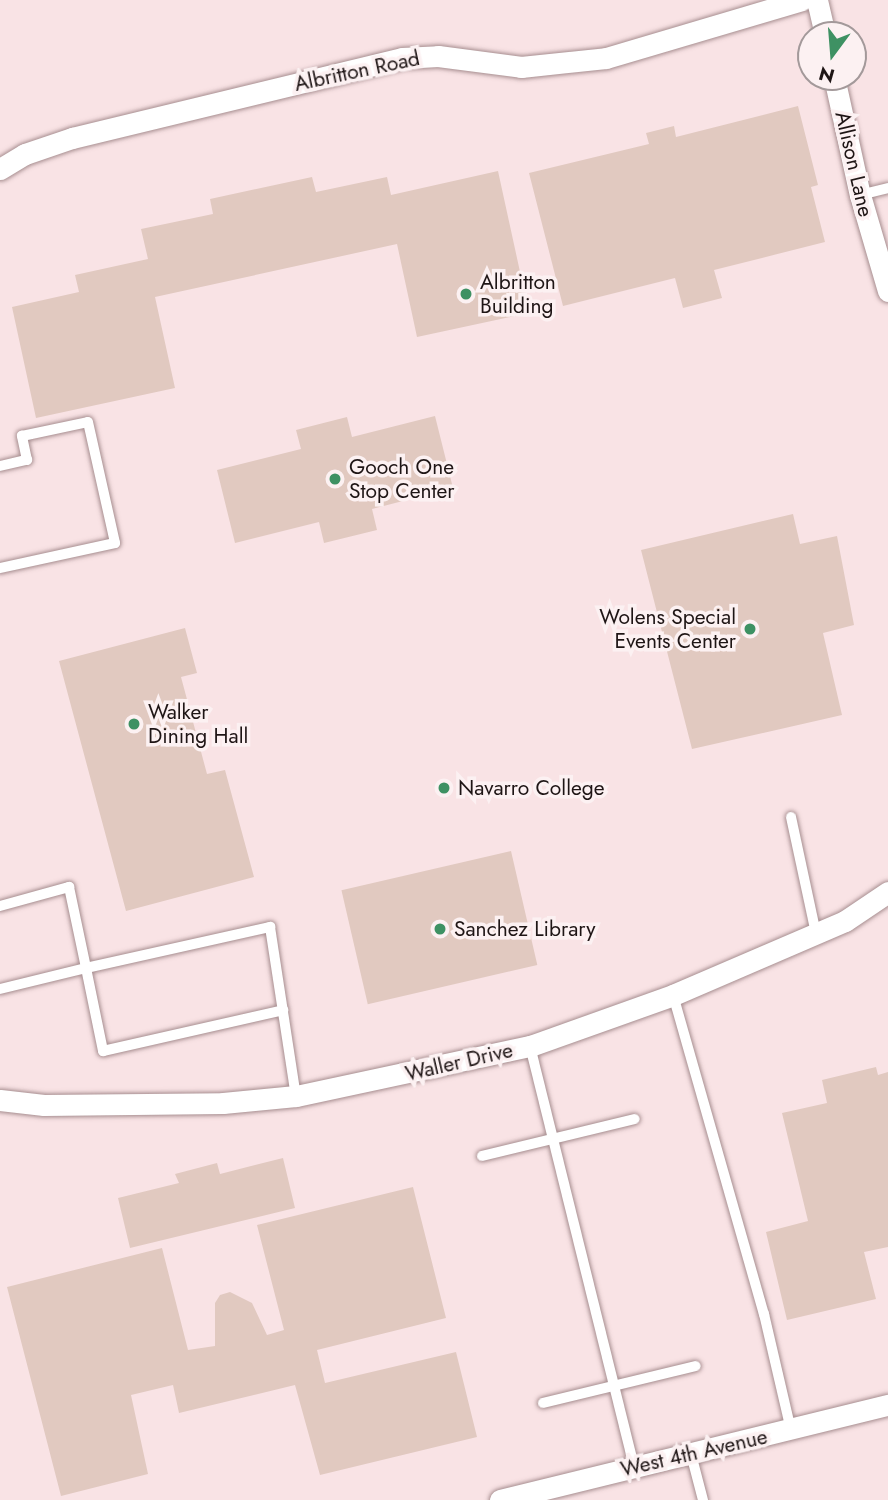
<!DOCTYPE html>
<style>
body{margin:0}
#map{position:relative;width:888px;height:1500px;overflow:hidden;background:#fcf1f2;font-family:Jost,sans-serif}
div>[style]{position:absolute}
.built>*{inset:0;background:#f9e3e5}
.building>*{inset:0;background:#e1c9c0;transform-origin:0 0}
.roads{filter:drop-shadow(0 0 2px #a78e90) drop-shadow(0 0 2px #a78e90)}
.lane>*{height:10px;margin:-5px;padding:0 5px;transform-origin:5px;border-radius:5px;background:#fff}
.street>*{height:21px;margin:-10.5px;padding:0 10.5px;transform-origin:10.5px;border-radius:10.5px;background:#fff}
.dots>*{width:19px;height:19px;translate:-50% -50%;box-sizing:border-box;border:4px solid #fcf1f2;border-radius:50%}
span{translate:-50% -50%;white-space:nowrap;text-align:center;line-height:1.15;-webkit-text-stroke:7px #fcf1f2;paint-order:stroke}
.street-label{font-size:21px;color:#1e1515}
.poi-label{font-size:21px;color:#1e1515}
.left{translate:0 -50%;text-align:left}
.right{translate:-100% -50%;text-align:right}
.north{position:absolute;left:797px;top:21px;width:70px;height:70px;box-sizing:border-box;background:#fcf1f2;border:2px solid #a3999a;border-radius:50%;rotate:196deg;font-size:19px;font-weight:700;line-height:28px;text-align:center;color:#1e1515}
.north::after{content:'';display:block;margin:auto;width:24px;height:32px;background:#3e9163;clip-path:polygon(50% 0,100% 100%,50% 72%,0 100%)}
</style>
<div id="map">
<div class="built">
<div style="clip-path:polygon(evenodd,0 0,888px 0,888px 1500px,0 1500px,0 0,811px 35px,853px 35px,853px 77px,811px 77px,811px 35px)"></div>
</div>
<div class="building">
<div style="clip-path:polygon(798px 106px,818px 185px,811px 187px,825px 242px,714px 270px,722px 298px,683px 308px,675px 278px,563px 306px,529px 173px,649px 144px,646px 133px,674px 126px,676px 137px)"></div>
<div style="clip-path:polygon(498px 171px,529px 313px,417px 337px,397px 244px,155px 297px,175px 388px,36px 418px,12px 307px,79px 292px,75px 275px,148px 259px,141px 229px,213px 214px,210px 199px,312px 177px,316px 192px,387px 177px,391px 195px)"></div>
<div style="clip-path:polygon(435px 416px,453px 488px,372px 509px,377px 530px,324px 543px,319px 522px,235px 543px,217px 470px,301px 449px,296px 430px,347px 417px,352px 437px)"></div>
<div style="clip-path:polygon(793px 514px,800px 544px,837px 536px,854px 625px,823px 633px,842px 715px,692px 749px,641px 550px)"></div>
<div style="clip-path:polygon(185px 628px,197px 673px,181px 677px,207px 774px,225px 770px,254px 877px,126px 911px,59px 661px)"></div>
<div style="left:511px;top:851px;width:117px;height:174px;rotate:77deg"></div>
<div style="clip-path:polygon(876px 1067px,878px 1075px,888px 1072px,888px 1247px,864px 1252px,876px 1299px,787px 1320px,766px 1232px,808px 1221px,782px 1113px,827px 1103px,822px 1080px)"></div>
<div style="clip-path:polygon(283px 1158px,295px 1208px,130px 1248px,118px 1198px,179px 1183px,175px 1174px,217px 1163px,220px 1174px)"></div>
<div style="clip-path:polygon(413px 1187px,446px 1318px,317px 1350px,325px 1383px,456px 1352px,477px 1437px,320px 1475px,295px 1385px,179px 1413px,173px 1385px,131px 1395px,148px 1474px,61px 1496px,7px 1287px,162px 1248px,188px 1350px,215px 1346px,215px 1303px,220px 1295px,230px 1292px,252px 1303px,267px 1335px,284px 1330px,257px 1225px)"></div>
</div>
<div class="roads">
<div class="lane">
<div style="left:860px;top:195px;width:29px;rotate:-14deg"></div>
<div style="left:0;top:466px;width:28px;rotate:-13deg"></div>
<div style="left:27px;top:460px;width:25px;rotate:-102deg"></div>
<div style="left:22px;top:436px;width:67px;rotate:-12deg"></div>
<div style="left:88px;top:422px;width:124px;rotate:77.4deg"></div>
<div style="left:115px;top:543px;width:118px;rotate:167.7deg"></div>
<div style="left:791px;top:817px;width:120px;rotate:77.9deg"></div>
<div style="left:0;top:906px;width:72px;rotate:-15.4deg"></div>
<div style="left:69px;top:887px;width:83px;rotate:78.1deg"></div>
<div style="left:86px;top:968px;width:189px;rotate:-12.6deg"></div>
<div style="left:270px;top:927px;width:171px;rotate:81.3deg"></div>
<div style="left:0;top:989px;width:89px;rotate:-13.7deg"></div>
<div style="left:86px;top:968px;width:85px;rotate:78.4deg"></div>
<div style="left:103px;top:1051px;width:185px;rotate:-12.8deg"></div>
<div style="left:673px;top:995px;width:332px;rotate:74.1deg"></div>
<div style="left:764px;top:1314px;width:119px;rotate:76.9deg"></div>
<div style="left:530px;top:1046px;width:433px;rotate:76.1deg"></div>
<div style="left:482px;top:1156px;width:157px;rotate:-13.6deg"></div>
<div style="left:543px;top:1403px;width:157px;rotate:-13.6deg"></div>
<div style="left:691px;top:1454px;width:48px;rotate:75.4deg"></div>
</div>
<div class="street">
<div style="left:817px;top:0;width:36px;rotate:77deg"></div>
<div style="left:834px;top:77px;width:121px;rotate:77.6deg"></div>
<div style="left:860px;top:195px;width:100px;rotate:73.7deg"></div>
<div style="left:0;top:169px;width:29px;rotate:-31deg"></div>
<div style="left:25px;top:154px;width:50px;rotate:-18.8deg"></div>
<div style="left:72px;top:138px;width:340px;rotate:-13.6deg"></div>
<div style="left:402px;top:58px;width:36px;rotate:-3deg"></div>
<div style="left:438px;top:56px;width:84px;rotate:7.5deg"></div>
<div style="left:521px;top:67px;width:85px;rotate:-6deg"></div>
<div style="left:606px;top:58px;width:204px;rotate:-16.5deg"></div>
<div style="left:0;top:1100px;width:44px;rotate:6.5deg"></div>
<div style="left:44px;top:1105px;width:179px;rotate:-0.6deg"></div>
<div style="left:223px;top:1103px;width:73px;rotate:-5.5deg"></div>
<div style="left:296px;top:1096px;width:239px;rotate:-12.1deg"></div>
<div style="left:530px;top:1046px;width:152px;rotate:-19.6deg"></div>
<div style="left:673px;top:995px;width:187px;rotate:-23.3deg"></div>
<div style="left:845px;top:921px;width:52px;rotate:-34deg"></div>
<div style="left:500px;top:1500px;width:399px;rotate:-13.8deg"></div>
</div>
</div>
<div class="dots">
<div style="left:466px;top:294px;background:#3e9163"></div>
<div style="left:335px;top:479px;background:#3e9163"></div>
<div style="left:750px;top:629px;background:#3e9163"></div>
<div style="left:134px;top:724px;background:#3e9163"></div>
<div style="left:444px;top:788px;background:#3e9163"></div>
<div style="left:440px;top:929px;background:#3e9163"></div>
</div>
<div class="street-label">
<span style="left:357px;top:71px;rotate:-12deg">Albritton Road</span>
<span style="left:854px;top:164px;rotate:77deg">Allison Lane</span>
<span style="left:459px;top:1062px;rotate:-13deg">Waller Drive</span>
<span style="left:694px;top:1453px;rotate:-13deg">West 4th Avenue</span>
</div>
<div class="poi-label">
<span class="left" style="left:480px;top:294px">Albritton<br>Building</span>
<span class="left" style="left:349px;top:479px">Gooch One<br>Stop Center</span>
<span class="right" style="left:736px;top:629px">Wolens Special<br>Events Center</span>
<span class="left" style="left:148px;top:724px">Walker<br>Dining Hall</span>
<span class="left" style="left:458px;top:788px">Navarro College</span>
<span class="left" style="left:454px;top:929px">Sanchez Library</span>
</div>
<div class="north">N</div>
</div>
